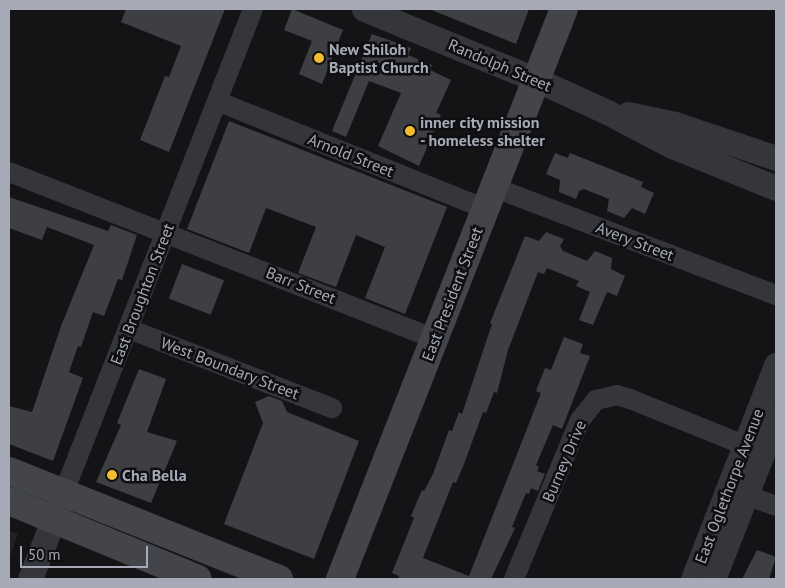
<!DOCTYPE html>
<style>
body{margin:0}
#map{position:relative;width:785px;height:588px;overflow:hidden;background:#141416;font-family:"PT Sans",sans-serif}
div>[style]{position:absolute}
.built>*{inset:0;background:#212023}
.building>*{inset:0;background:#3e3f43;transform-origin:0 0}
.minor>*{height:20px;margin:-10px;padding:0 10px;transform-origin:10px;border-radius:10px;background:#35363b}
.tertiary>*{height:25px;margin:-12.5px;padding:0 12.5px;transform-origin:12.5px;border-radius:12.5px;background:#35363b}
.secondary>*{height:28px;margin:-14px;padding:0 14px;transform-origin:14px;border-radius:14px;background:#43454b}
.dots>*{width:14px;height:14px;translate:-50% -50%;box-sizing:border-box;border:2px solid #0f0f11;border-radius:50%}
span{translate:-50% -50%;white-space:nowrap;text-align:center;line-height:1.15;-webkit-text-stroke:5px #0f0f11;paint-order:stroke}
.poi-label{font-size:16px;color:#a6aab7;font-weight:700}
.left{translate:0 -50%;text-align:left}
.street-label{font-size:16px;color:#a6aab7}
.frame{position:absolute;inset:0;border:10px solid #a6aab7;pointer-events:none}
.scale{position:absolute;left:20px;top:546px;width:128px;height:22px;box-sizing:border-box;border:2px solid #a6aab7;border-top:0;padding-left:6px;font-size:15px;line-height:18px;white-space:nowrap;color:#a6aab7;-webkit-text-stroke:4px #0f0f11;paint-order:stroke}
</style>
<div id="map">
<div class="built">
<div style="clip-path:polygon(9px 530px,18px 534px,9px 560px)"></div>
</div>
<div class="building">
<div style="clip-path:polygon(126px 9px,225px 9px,169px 152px,140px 140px,165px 76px,169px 77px,181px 46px,121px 22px)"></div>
<div style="clip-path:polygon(292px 9px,343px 30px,322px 84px,299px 74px,312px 41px,284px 30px)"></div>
<div style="clip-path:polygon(429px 9px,529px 9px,516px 44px)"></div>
<div style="clip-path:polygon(372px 34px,411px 48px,408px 55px,432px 65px,430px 70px,451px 80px,436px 113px,441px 115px,419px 166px,378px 146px,401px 93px,369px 81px,346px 137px,332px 131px)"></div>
<div style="clip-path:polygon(229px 121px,447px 207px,405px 314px,365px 298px,385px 247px,356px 235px,336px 287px,298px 273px,316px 227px,266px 208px,249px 253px,187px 229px)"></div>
<div style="clip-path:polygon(555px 153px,568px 158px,570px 153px,643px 182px,641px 187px,654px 193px,645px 214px,632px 208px,624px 218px,607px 211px,609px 199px,584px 189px,579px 191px,576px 199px,559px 192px,560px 180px,546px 174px)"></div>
<div style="clip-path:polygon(9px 197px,108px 231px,111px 225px,137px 235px,122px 280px,118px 279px,104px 316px,93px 312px,81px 347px,78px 346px,69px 372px,83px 378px,53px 461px,9px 444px,9px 406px,32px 412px,61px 326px,94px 245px,47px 227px,42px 240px,9px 228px)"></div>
<div style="clip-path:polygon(546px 232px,564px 239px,560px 246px,563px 251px,587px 261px,595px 251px,612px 258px,611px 269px,625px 276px,617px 296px,607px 292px,593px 325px,579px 320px,590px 292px,576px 286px,579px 281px,547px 268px,544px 274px,538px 272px,508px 350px,497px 393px,494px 392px,486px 413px,483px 412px,464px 464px,456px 483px,453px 482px,423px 558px,469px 576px,541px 393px,536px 391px,545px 368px,551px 370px,564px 337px,583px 344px,580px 353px,590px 356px,562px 429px,553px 425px,536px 465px,539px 467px,537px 471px,545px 474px,538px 491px,531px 488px,529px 494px,526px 493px,512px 527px,515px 528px,491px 579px,398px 579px,399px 576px,392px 573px,414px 518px,411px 516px,422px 490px,424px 491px,433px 474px,449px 430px,452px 431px,459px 412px,462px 414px,492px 324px,490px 323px,525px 236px,539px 241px)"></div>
<div style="left:182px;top:264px;width:45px;height:37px;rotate:21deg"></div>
<div style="clip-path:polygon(139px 369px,166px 379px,147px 432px,177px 441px,151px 503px,96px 482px,121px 425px,117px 423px)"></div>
<div style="clip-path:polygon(269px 396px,282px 401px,287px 412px,359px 441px,314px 559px,224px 524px,263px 423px,255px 402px)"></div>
<div style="clip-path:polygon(757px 550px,776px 557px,769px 579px,742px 579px)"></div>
</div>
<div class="minor">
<div style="left:217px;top:101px;width:289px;rotate:21.9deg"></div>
<div style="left:9px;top:172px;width:458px;rotate:21.4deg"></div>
<div style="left:493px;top:187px;width:303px;rotate:20.9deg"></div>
<div style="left:129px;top:329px;width:218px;rotate:21.3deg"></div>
<div style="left:64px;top:492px;width:519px;rotate:-68.63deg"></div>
<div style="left:746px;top:495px;width:32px;rotate:20deg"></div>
<div style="left:514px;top:579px;width:172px;rotate:-67.5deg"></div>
<div style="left:580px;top:420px;width:26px;rotate:-51deg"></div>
<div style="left:596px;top:400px;width:22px;rotate:-13deg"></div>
<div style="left:617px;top:395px;width:14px;rotate:17deg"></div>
<div style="left:630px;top:399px;width:139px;rotate:22deg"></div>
</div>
<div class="tertiary">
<div style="left:364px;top:9px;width:185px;rotate:22.3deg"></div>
<div style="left:535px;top:79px;width:79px;rotate:24.6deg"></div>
<div style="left:607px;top:112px;width:73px;rotate:27.6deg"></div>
<div style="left:672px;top:146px;width:112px;rotate:22deg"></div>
<div style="left:628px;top:114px;width:48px;rotate:12deg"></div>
<div style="left:675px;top:124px;width:107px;rotate:18.6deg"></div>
<div style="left:30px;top:579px;width:85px;rotate:-68.6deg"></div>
<div style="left:693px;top:579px;width:230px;rotate:-68.8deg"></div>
<div style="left:713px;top:579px;width:173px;rotate:-68.6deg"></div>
</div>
<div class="secondary">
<div style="left:9px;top:471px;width:291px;rotate:21.8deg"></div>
<div style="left:9px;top:501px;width:204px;rotate:22.4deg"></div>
<div style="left:340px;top:579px;width:612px;rotate:-68.55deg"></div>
</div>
<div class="dots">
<div style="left:319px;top:58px;background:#f4bd2f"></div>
<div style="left:410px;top:131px;background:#f4bd2f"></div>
<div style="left:112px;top:475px;background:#f4bd2f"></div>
</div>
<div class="poi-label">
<span class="left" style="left:329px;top:58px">New Shiloh<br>Baptist Church</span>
<span class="left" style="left:420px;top:131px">inner city mission<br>- homeless shelter</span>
<span class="left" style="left:122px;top:475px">Cha Bella</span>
</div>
<div class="street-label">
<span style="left:500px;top:65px;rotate:23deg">Randolph Street</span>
<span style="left:351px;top:155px;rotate:22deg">Arnold Street</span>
<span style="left:635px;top:241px;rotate:21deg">Avery Street</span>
<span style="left:301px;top:285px;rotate:22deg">Barr Street</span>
<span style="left:142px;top:294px;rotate:-69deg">East Broughton Street</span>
<span style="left:452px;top:294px;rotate:-69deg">East President Street</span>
<span style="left:230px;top:368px;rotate:21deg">West Boundary Street</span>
<span style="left:564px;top:461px;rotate:-67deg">Burney Drive</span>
<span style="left:729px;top:486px;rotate:-69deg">East Oglethorpe Avenue</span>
</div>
<div class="frame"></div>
<div class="scale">50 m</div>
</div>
